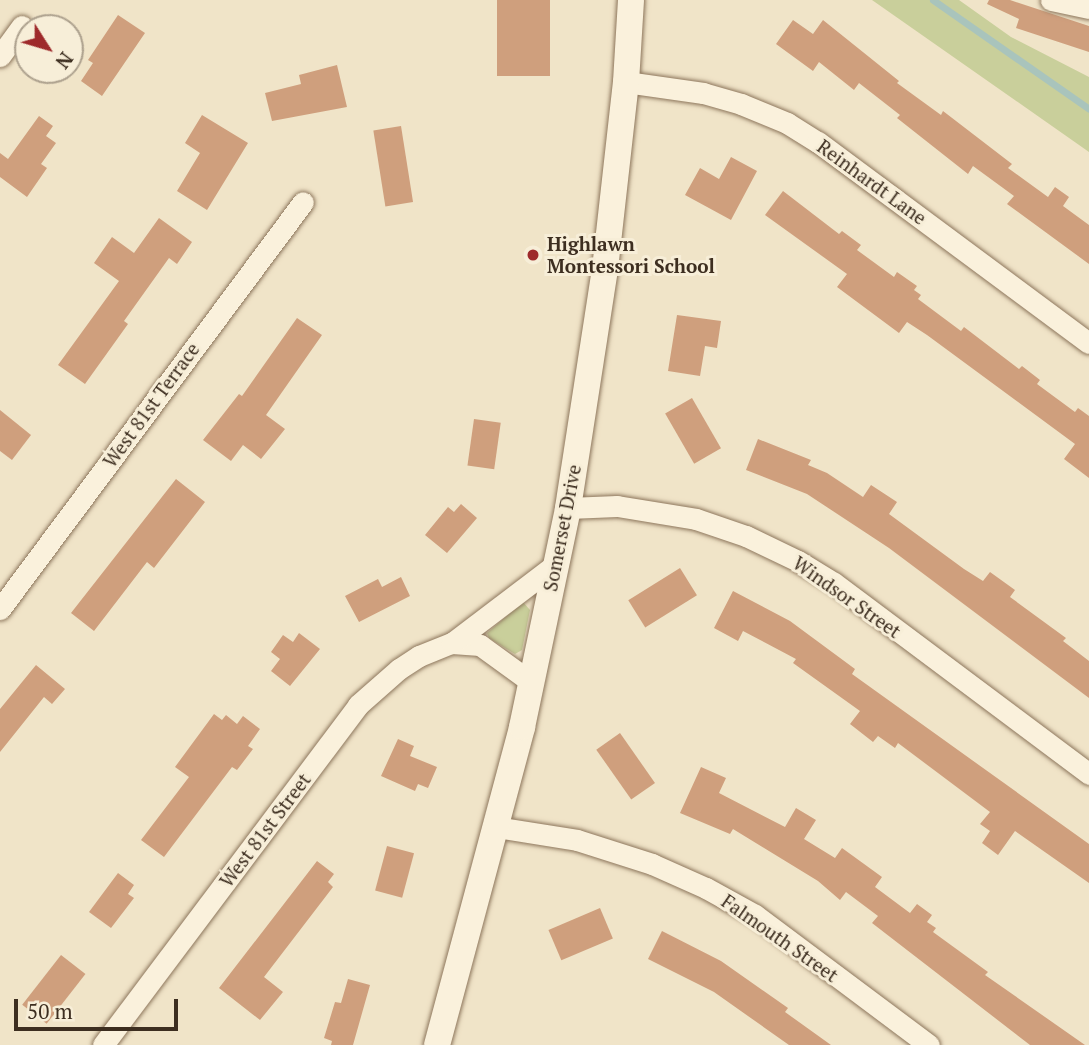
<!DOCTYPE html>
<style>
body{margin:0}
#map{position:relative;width:1089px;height:1045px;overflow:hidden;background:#f0e4c8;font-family:"PT Serif",serif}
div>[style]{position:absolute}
.green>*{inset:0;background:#c9cf9b}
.stream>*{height:7px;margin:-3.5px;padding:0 3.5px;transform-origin:3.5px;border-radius:3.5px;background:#a9c4bc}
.building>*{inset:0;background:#cf9f7d;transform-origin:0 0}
.roads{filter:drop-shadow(0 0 2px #8d765c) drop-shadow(0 0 2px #8d765c)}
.minor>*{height:21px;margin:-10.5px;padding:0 10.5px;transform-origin:10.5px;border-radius:10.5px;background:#faf1dc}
.tertiary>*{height:26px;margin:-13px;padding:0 13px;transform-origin:13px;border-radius:13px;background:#faf1dc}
.dots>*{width:19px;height:19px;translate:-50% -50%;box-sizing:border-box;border:4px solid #f7eed8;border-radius:50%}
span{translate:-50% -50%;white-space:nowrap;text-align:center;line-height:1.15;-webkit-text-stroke:6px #f7eed8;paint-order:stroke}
.street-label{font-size:19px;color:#3d2e20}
.poi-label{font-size:19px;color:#3d2e20;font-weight:700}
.left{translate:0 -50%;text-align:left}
.north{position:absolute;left:14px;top:14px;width:70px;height:70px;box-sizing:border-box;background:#f7eed8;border:2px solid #ada18e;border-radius:50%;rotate:127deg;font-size:19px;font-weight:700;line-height:28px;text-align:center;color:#3d2e20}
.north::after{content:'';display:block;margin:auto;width:24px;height:32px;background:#9e2a2b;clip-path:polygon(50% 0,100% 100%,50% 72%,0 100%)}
.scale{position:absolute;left:14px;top:999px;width:164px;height:32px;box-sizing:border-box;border:4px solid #3d2e20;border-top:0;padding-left:9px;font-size:21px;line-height:24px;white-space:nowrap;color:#3d2e20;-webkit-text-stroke:5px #f7eed8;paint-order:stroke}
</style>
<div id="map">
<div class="green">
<div style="clip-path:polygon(872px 0,959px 0,1011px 37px,1089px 77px,1089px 152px)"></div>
<div style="clip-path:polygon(523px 602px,530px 610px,522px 650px,515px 654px,489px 638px,487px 633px)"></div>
</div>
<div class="stream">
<div style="left:933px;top:0;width:190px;rotate:34.9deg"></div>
</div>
<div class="building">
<div style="left:497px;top:0;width:53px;height:76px"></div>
<div style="clip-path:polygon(989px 0,1010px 0,1089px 26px,1089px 52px,1016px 28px,1019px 19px,987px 4px)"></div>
<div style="clip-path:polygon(118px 15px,145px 33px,102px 96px,81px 81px,93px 63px,88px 60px)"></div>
<div style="clip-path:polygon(793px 20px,813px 34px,823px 20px,899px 81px,897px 83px,941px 115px,943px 111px,1012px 164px,1008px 168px,1048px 197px,1055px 187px,1069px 197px,1063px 206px,1089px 225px,1089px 264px,1007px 204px,1014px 196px,973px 166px,968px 174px,897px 118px,900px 115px,859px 83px,854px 90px,819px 62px,813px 71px,776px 44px)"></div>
<div style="clip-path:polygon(337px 65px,347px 107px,272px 121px,265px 93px,301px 84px,299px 75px)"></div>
<div style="clip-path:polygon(202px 115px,248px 143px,207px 210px,177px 191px,200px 153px,185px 143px)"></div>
<div style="clip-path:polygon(39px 116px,53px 126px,46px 136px,56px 143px,41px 164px,47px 168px,27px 197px,0 177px,0 153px,8px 159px)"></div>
<div style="left:401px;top:126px;width:77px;height:28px;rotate:81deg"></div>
<div style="clip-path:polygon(731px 157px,757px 171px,731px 220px,685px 195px,700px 168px,719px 179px)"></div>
<div style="clip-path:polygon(783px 191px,839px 234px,842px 231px,861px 245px,857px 250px,894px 277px,897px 272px,917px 286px,914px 290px,921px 295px,918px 299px,961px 331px,964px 327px,1019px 369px,1022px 366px,1040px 380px,1037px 384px,1075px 412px,1078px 408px,1089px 416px,1089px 478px,1064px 459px,1075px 444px,927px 335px,907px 322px,899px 333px,837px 287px,847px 274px,765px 215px)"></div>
<div style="clip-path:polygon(159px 218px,192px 242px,177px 264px,169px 258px,124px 321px,128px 324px,85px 384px,58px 365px,119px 281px,94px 263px,112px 237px,134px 253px)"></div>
<div style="clip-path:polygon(677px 315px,721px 321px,717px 348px,705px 346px,700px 376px,668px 371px)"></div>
<div style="clip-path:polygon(297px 318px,322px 335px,266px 415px,285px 429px,261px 459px,243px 445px,231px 461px,203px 440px,239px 394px,242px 396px)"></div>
<div style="left:692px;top:398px;width:58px;height:31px;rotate:60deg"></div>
<div style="clip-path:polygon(0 410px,31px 435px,12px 460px,0 451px)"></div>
<div style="left:474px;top:419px;width:27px;height:47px;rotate:8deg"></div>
<div style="clip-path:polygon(758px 439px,811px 460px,808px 465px,827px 473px,863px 497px,871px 485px,897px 502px,889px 514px,964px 569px,983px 581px,990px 572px,1015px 590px,1010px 597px,1066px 638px,1063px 641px,1089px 661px,1089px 698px,889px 548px,807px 494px,746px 470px)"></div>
<div style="clip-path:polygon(176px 479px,205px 502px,154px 568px,147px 562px,94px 631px,71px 613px)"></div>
<div style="clip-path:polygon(461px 504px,477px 518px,447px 553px,425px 535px,448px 507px,454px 512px)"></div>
<div style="left:680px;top:568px;width:32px;height:61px;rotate:58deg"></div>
<div style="clip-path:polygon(401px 577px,410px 596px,359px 622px,345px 596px,378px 579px,382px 587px)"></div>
<div style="clip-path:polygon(733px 591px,790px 621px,855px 669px,852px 674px,1089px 844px,1089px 883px,1015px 831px,998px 855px,982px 843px,990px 831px,980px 824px,990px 812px,898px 743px,895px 748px,878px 736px,873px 742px,850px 724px,860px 711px,793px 663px,796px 659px,743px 631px,738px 641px,714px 628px)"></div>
<div style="clip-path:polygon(299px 633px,320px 649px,290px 686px,271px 671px,280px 659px,271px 652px,283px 635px,293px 642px)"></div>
<div style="clip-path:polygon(36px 665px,65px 689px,52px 704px,44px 697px,0 752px,0 709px)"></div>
<div style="clip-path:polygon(214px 714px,222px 720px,226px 715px,237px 724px,243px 716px,260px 729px,248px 746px,253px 749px,237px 770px,232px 767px,164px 857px,141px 840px,189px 777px,175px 767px)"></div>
<div style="left:620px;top:733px;width:61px;height:29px;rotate:55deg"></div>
<div style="clip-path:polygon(398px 739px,414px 746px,410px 756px,437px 767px,428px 788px,418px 784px,415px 791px,381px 776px)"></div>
<div style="clip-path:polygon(701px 767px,726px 778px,719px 793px,785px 827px,796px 808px,816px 820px,804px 839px,835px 858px,842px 848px,882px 877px,875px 887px,910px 913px,917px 904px,932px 915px,927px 922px,936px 928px,933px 932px,988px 972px,985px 975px,1085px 1045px,1030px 1045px,872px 923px,878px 916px,846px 892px,840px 900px,818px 881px,733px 829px,730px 834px,680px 813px)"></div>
<div style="left:387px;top:846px;width:28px;height:46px;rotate:15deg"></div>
<div style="clip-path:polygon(317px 861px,334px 874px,328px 882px,333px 887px,264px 977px,283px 992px,260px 1020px,219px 988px)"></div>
<div style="clip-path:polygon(118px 873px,134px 885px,128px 894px,134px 898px,111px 928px,89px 912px)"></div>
<div style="left:600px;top:908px;width:33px;height:56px;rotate:67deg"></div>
<div style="clip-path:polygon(662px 931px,721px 961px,788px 1008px,785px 1012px,831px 1045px,789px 1045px,714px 992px,648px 959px)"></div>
<div style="left:61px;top:955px;width:31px;height:63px;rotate:38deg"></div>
<div style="clip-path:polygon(348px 979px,370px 985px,353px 1045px,331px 1045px,332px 1041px,324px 1038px,335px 1002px,341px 1003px)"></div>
</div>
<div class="roads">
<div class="minor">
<div style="left:1051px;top:0;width:39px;rotate:12deg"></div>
<div style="left:0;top:56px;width:37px;rotate:-54deg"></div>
<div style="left:626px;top:82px;width:78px;rotate:8.1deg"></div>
<div style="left:703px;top:93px;width:40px;rotate:16deg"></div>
<div style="left:741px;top:104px;width:50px;rotate:22.4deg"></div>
<div style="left:787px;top:123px;width:36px;rotate:32deg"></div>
<div style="left:818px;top:142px;width:337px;rotate:36.6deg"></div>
<div style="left:568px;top:508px;width:49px;rotate:-2.3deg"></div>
<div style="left:617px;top:506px;width:80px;rotate:9.3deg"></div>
<div style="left:696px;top:519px;width:53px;rotate:18.8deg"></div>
<div style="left:746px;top:536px;width:58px;rotate:25.7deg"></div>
<div style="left:798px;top:561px;width:42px;rotate:31.4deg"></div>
<div style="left:834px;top:583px;width:319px;rotate:36.8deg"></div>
<div style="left:0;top:609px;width:507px;rotate:-53.33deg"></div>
<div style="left:452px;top:643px;width:28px;rotate:4deg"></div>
<div style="left:480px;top:645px;width:63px;rotate:36deg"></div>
<div style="left:496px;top:827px;width:82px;rotate:9.1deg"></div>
<div style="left:577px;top:840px;width:79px;rotate:17.7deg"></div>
<div style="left:652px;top:864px;width:59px;rotate:24deg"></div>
<div style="left:706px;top:888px;width:56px;rotate:28.9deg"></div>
<div style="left:755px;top:915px;width:217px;rotate:36.8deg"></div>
<div style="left:103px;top:1045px;width:425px;rotate:-53.1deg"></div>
<div style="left:358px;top:705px;width:55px;rotate:-41.3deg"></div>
<div style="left:399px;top:669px;width:24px;rotate:-33deg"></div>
<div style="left:419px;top:656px;width:35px;rotate:-22deg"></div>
<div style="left:452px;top:643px;width:131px;rotate:-37.2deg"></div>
</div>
<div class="tertiary">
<div style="left:437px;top:1045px;width:329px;rotate:-75deg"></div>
<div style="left:522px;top:727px;width:224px;rotate:-78.1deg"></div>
<div style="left:568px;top:508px;width:242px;rotate:-81.2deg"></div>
<div style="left:605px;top:269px;width:188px;rotate:-83.6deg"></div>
<div style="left:626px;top:82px;width:82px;rotate:-86.5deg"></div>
</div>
</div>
<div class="dots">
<div style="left:533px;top:255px;background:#9e2a2b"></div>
</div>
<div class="street-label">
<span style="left:872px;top:182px;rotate:36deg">Reinhardt Lane</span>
<span style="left:151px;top:405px;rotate:-54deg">West 81st Terrace</span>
<span style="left:562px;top:528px;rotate:-79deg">Somerset Drive</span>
<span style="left:847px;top:597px;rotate:35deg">Windsor Street</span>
<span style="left:265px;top:830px;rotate:-53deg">West 81st Street</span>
<span style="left:780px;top:938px;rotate:35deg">Falmouth Street</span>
</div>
<div class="poi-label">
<span class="left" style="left:547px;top:255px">Highlawn<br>Montessori School</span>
</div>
<div class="north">N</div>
<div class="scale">50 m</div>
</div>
